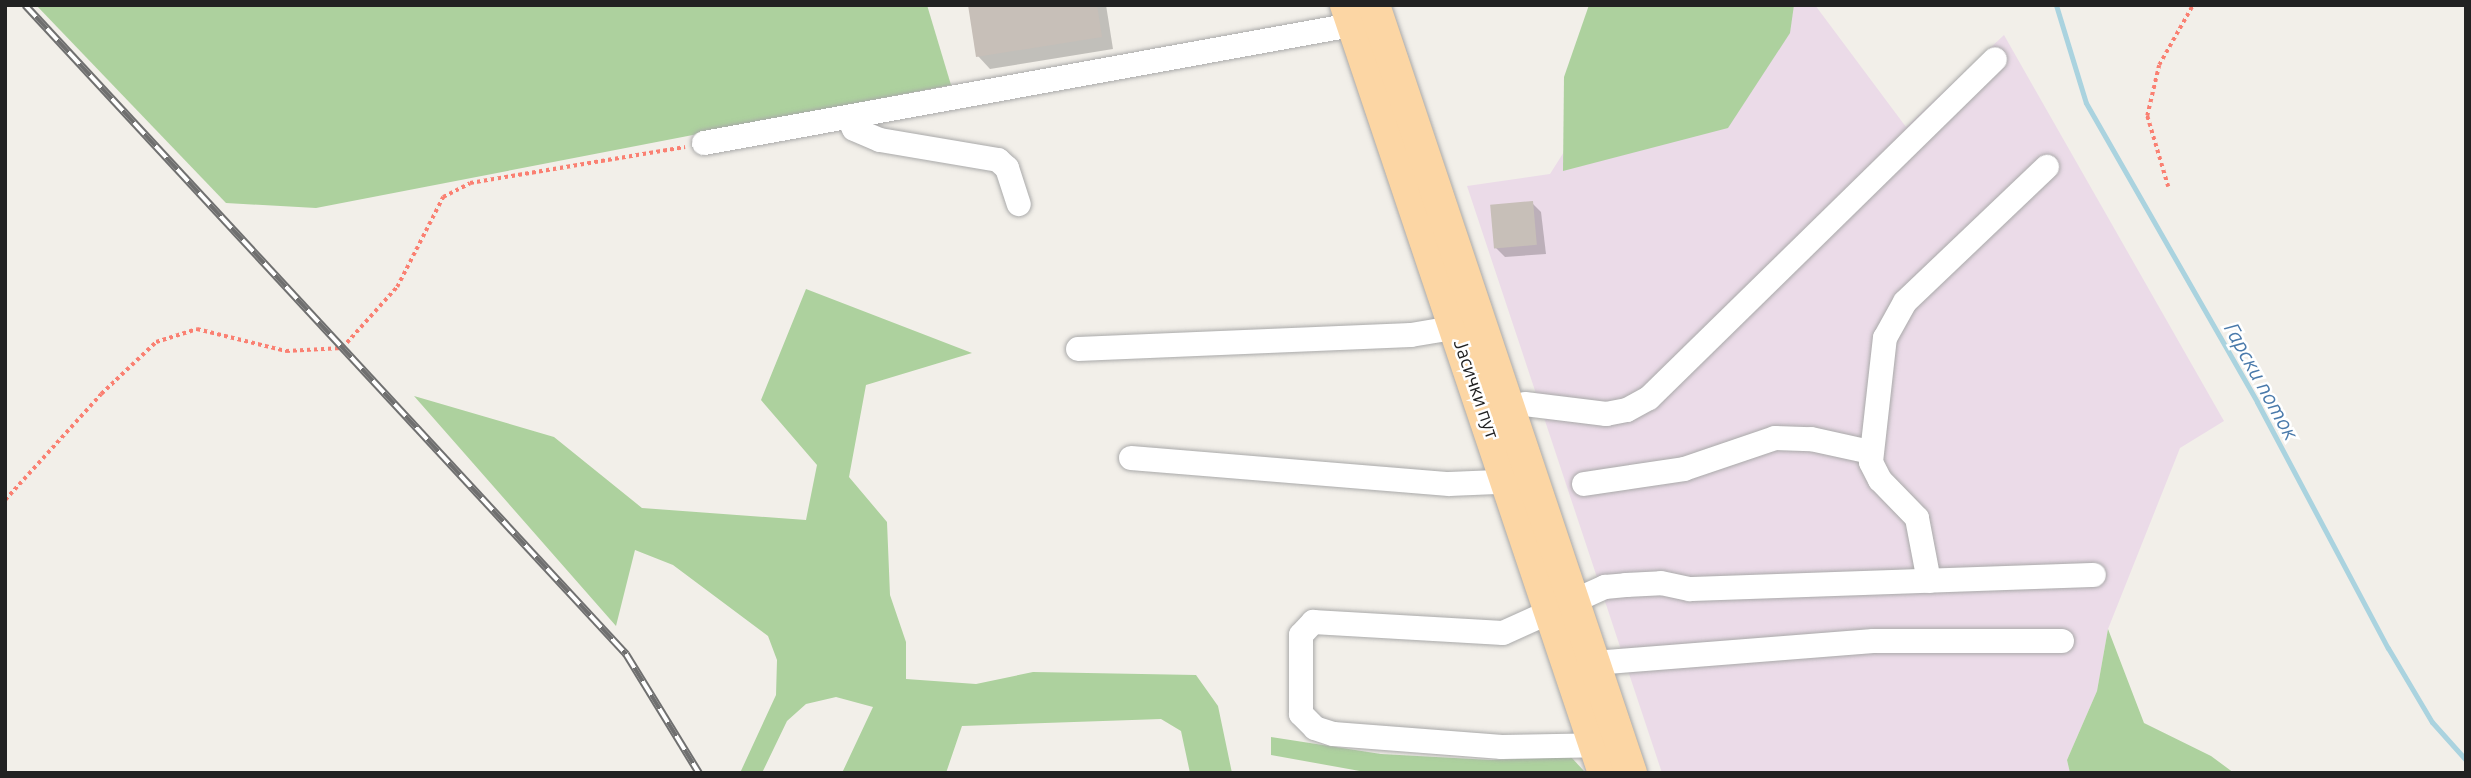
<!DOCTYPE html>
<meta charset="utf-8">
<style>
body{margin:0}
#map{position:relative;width:2471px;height:778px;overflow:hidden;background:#f2efe9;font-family:Ubuntu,sans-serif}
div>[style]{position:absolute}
.industrial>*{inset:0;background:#ebdbe8}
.forest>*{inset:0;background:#add19e}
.shadow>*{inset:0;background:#0003}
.stream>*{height:5px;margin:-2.5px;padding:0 2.5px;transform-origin:2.5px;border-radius:2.5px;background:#aad3df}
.building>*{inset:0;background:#c7bfb8;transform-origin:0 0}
.path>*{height:3.5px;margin-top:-1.75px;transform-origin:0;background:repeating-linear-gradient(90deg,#fa8072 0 3.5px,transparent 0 7px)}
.roads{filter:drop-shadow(0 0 2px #a9a9a9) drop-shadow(0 0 2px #a9a9a9)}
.minor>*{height:24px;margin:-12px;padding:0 12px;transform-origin:12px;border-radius:12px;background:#fff}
.major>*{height:32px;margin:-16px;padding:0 16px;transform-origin:16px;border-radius:16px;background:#fcd6a4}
.rail>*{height:8px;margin-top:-4px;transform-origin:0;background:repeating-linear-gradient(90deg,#fff 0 16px,#707070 0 32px);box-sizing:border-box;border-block:2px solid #707070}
span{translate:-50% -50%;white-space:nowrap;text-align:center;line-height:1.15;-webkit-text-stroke:5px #fff;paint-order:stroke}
.street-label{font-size:19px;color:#222}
.water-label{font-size:21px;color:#4a7aab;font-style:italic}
.frame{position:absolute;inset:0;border:7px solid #222;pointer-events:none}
</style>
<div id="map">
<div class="industrial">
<div style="clip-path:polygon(1675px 5px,1815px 5px,1906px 127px,2004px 35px,2224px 421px,2180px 448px,2108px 629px,2097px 691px,2067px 760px,2070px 773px,1662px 773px,1467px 186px,1550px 174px,1620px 63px)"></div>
</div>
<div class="forest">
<div style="clip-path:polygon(36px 5px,927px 5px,951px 85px,316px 208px,226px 203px)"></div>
<div style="clip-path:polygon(1589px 5px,1794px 5px,1790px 33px,1728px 128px,1563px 171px,1564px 77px)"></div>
<div style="clip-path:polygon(806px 289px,972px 353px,866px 385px,849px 477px,887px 522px,890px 595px,906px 642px,906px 679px,976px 684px,1033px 672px,1196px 675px,1218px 706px,1232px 773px,1190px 773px,1181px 731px,1161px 719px,962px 726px,946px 773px,842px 773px,873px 707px,836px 697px,806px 704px,787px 721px,762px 773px,740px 773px,776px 695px,777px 660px,768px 636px,673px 565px,635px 550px,616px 626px,414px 396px,554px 437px,642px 508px,806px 520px,817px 465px,761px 400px)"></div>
<div style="clip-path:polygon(2108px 629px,2144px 723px,2211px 756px,2234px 773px,2070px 773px,2067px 760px,2097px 691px)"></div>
<div style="clip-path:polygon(1271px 737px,1381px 754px,1491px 760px,1571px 757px,1584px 771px,1371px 773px,1271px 755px)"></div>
</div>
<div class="shadow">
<div style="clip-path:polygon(969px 5px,1106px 5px,1113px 49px,990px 69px,978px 56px)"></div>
<div style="clip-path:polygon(1532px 203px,1541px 212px,1546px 254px,1505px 257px,1496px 248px)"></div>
</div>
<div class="stream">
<div style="left:2056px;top:5px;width:102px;rotate:73deg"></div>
<div style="left:2086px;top:103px;width:344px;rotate:60.2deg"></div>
<div style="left:2257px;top:402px;width:279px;rotate:62deg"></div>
<div style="left:2388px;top:648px;width:86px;rotate:59.3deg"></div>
<div style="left:2432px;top:722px;width:51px;rotate:48.2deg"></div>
</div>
<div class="building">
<div style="clip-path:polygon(968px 5px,1097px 5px,1102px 37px,976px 57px)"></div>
<div style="left:1533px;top:201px;width:44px;height:43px;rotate:85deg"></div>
</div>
<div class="path">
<div style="left:2168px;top:187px;width:74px;rotate:-106.5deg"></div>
<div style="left:2147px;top:116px;width:52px;rotate:-76.8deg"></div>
<div style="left:2159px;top:65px;width:69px;rotate:-60.5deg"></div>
<div style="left:5px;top:500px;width:143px;rotate:-47.8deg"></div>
<div style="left:101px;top:394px;width:76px;rotate:-43.4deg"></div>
<div style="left:156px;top:342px;width:43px;rotate:-17.6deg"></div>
<div style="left:197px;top:329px;width:92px;rotate:13.9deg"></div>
<div style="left:286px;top:351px;width:56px;rotate:-3.1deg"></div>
<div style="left:342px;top:348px;width:82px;rotate:-48deg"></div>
<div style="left:397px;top:287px;width:101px;rotate:-62.9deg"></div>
<div style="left:443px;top:197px;width:30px;rotate:-27deg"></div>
<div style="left:470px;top:183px;width:218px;rotate:-9.5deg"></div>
</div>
<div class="roads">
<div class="minor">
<div style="left:848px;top:117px;width:13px;rotate:63deg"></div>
<div style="left:854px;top:129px;width:28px;rotate:23deg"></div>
<div style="left:880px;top:140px;width:120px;rotate:9.6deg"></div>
<div style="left:998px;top:160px;width:12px;rotate:42deg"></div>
<div style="left:1007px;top:168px;width:38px;rotate:72deg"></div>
<div style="left:704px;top:143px;width:675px;rotate:-10.33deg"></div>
<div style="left:1078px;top:349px;width:333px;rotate:-2.4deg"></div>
<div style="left:1411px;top:335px;width:61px;rotate:-9.5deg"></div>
<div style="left:1491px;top:409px;width:34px;rotate:-8deg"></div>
<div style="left:1525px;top:404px;width:82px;rotate:7deg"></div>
<div style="left:1606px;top:414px;width:21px;rotate:-11deg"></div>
<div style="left:1627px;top:410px;width:25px;rotate:-29deg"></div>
<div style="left:1649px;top:398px;width:484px;rotate:-44.4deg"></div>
<div style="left:1131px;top:458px;width:319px;rotate:4.7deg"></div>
<div style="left:1449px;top:484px;width:72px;rotate:-2.4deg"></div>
<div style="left:1584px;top:484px;width:101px;rotate:-8.5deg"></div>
<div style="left:1684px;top:469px;width:96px;rotate:-18.8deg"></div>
<div style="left:1775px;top:438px;width:36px;rotate:2deg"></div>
<div style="left:1811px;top:439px;width:60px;rotate:12.4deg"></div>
<div style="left:1929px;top:581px;width:64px;rotate:-100.8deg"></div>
<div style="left:1917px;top:518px;width:53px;rotate:-134.2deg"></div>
<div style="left:1880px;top:480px;width:20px;rotate:-117deg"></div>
<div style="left:1871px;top:462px;width:125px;rotate:-83.6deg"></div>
<div style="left:1885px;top:338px;width:41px;rotate:-60.9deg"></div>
<div style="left:1905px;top:302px;width:196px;rotate:-43.6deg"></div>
<div style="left:1594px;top:663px;width:280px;rotate:-4.5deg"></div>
<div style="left:1873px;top:641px;width:189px"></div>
<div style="left:1610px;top:745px;width:108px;rotate:178.9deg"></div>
<div style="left:1502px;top:747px;width:169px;rotate:-175.6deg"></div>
<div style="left:1333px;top:734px;width:19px;rotate:-162deg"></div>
<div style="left:1315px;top:728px;width:20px;rotate:-135deg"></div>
<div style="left:1301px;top:714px;width:79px;rotate:-90deg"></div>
<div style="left:1301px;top:635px;width:18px;rotate:-47deg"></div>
<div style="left:1313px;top:622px;width:190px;rotate:3.3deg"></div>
<div style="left:1503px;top:633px;width:112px;rotate:-24.3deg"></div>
<div style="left:1605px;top:587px;width:21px;rotate:-5deg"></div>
<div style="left:1626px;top:585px;width:35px;rotate:-3deg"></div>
<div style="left:1661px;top:583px;width:30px;rotate:12deg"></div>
<div style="left:1690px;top:589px;width:404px;rotate:-2deg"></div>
</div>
<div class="major">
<div style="left:1346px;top:5px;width:810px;rotate:71.43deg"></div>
<div style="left:1374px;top:5px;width:810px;rotate:71.5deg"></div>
</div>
</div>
<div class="rail">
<div style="left:25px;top:5px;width:885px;rotate:47.2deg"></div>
<div style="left:626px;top:654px;width:140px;rotate:58.5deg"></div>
</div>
<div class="street-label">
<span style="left:1476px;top:389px;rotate:71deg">Јасички пут</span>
</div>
<div class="water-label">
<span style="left:2262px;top:381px;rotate:61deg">Гарски поток</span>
</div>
<div class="frame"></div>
</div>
